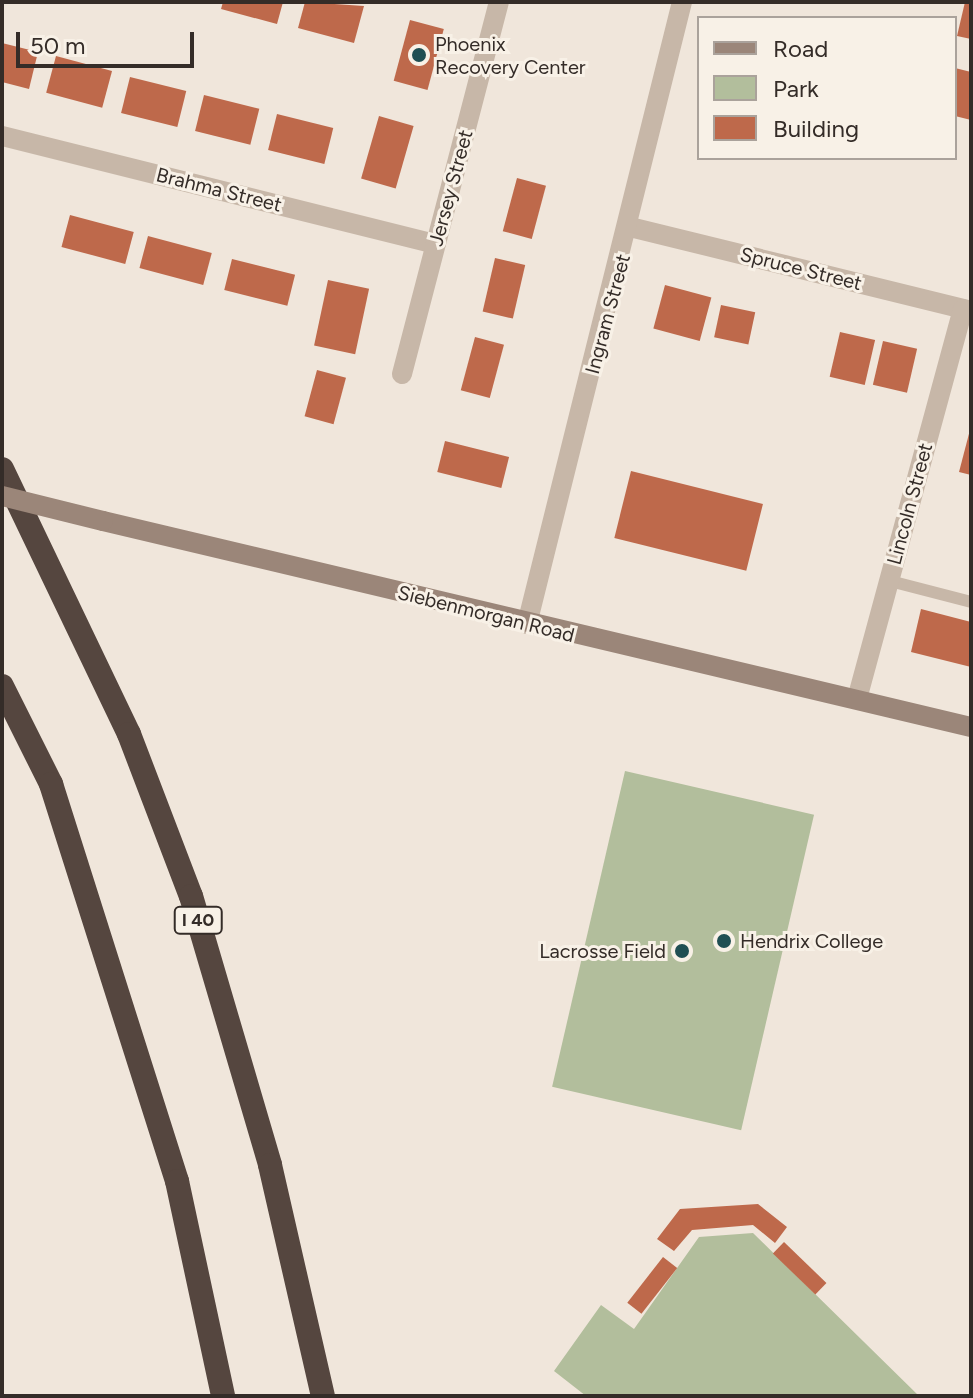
<!DOCTYPE html>
<style>
body{margin:0}
#map{position:relative;width:973px;height:1398px;overflow:hidden;background:#f0e6db;font-family:Figtree,sans-serif}
div>[style]{position:absolute}
.green>*{inset:0;background:#b2be9c;transform-origin:0 0}
.building>*{inset:0;background:#be694b;transform-origin:0 0}
.lane>*{height:12px;margin:-6px;padding:0 6px;transform-origin:6px;border-radius:6px;background:#c7b7a8}
.street>*{height:20px;margin:-10px;padding:0 10px;transform-origin:10px;border-radius:10px;background:#c7b7a8}
.secondary>*{height:20px;margin:-10px;padding:0 10px;transform-origin:10px;border-radius:10px;background:#9b8679}
.highway>*{height:24px;margin:-12px;padding:0 12px;transform-origin:12px;border-radius:12px;background:#55463f}
.secondary-bridge>*{height:20px;margin:-10px;padding:0 10px;transform-origin:10px;border-radius:10px;background:#9b8679}
.dots>*{width:22px;height:22px;translate:-50% -50%;box-sizing:border-box;border:4px solid #f8f1e7;border-radius:50%}
span{translate:-50% -50%;white-space:nowrap;text-align:center;line-height:1.15;-webkit-text-stroke:6px #f8f1e7;paint-order:stroke}
.shield-label span{padding:2px 6px;background:#f8f1e7;border:2px solid;border-radius:6px;-webkit-text-stroke-width:0}
.shield-label{font-size:18px;color:#342c28;font-weight:700}
.poi-label{font-size:20px;color:#342c28}
.left{translate:0 -50%;text-align:left}
.right{translate:-100% -50%;text-align:right}
.street-label{font-size:20px;color:#342c28}
.frame{position:absolute;inset:0;border:4px solid #342c28;pointer-events:none}
.legend{position:absolute;left:697px;top:16px;width:260px;height:144px;box-sizing:border-box;background:#f8f1e7;border:2px solid #aaa29b;margin:0;padding:10px 14px;list-style:none;font-size:24px;color:#342c28}
.legend li{display:flex;align-items:center;gap:16px;height:40px}
.legend b{width:40px;border:2px solid #aaa29b}
.scale{position:absolute;left:16px;top:32px;width:178px;height:36px;box-sizing:border-box;border:4px solid #342c28;border-top:0;padding-left:10px;font-size:24px;line-height:28px;white-space:nowrap;color:#342c28;-webkit-text-stroke:6px #f8f1e7;paint-order:stroke}
</style>
<div id="map">
<div class="green">
<div style="left:625px;top:771px;width:194px;height:324px;rotate:13deg"></div>
<div style="clip-path:polygon(753px 1233px,919px 1396px,586px 1396px,554px 1371px,601px 1305px,634px 1329px,699px 1237px)"></div>
</div>
<div class="building">
<div style="clip-path:polygon(223px 2px,283px 2px,277px 24px,221px 9px)"></div>
<div style="clip-path:polygon(305px 2px,364px 6px,354px 43px,298px 28px)"></div>
<div style="clip-path:polygon(965px 2px,971px 2px,971px 39px,957px 36px)"></div>
<div style="left:410px;top:20px;width:35px;height:63px;rotate:15deg"></div>
<div style="clip-path:polygon(2px 43px,38px 52px,29px 89px,2px 82px)"></div>
<div style="left:56px;top:56px;width:58px;height:38px;rotate:15deg"></div>
<div style="clip-path:polygon(955px 68px,971px 72px,971px 120px,955px 116px)"></div>
<div style="left:130px;top:77px;width:58px;height:37px;rotate:14deg"></div>
<div style="left:204px;top:95px;width:57px;height:37px;rotate:14deg"></div>
<div style="left:277px;top:114px;width:58px;height:37px;rotate:14deg"></div>
<div style="left:379px;top:116px;width:36px;height:65px;rotate:16deg"></div>
<div style="left:517px;top:178px;width:30px;height:55px;rotate:15deg"></div>
<div style="left:70px;top:215px;width:66px;height:33px;rotate:15deg"></div>
<div style="left:148px;top:236px;width:66px;height:33px;rotate:15deg"></div>
<div style="left:495px;top:258px;width:31px;height:55px;rotate:13deg"></div>
<div style="left:232px;top:259px;width:65px;height:32px;rotate:14deg"></div>
<div style="left:328px;top:280px;width:42px;height:67px;rotate:12deg"></div>
<div style="left:665px;top:285px;width:48px;height:45px;rotate:15deg"></div>
<div style="left:721px;top:305px;width:35px;height:33px;rotate:12deg"></div>
<div style="left:840px;top:332px;width:36px;height:46px;rotate:13deg"></div>
<div style="left:475px;top:337px;width:30px;height:55px;rotate:15deg"></div>
<div style="left:883px;top:341px;width:35px;height:45px;rotate:13deg"></div>
<div style="left:317px;top:370px;width:30px;height:48px;rotate:15deg"></div>
<div style="clip-path:polygon(971px 426px,971px 475px,959px 472px)"></div>
<div style="left:445px;top:441px;width:66px;height:32px;rotate:14deg"></div>
<div style="left:631px;top:471px;width:136px;height:69px;rotate:14deg"></div>
<div style="clip-path:polygon(921px 609px,971px 622px,971px 667px,911px 652px)"></div>
<div style="clip-path:polygon(758px 1204px,787px 1227px,775px 1243px,753px 1225px,692px 1230px,674px 1251px,657px 1239px,680px 1209px)"></div>
<div style="left:784px;top:1242px;width:59px;height:16px;rotate:44deg"></div>
<div style="left:663px;top:1257px;width:18px;height:58px;rotate:38deg"></div>
</div>
<div class="lane">
<div style="left:890px;top:581px;width:84px;rotate:14.5deg"></div>
</div>
<div class="street">
<div style="left:2px;top:136px;width:447px;rotate:14deg"></div>
<div style="left:630px;top:227px;width:351px;rotate:13.8deg"></div>
<div style="left:402px;top:374px;width:384px;rotate:-75.4deg"></div>
<div style="left:527px;top:624px;width:641px;rotate:-76.01deg"></div>
<div style="left:857px;top:699px;width:404px;rotate:-74.8deg"></div>
</div>
<div class="secondary">
<div style="left:103px;top:521px;width:892px;rotate:13.35deg"></div>
</div>
<div class="highway">
<div style="left:2px;top:469px;width:294px;rotate:64.4deg"></div>
<div style="left:129px;top:734px;width:173px;rotate:69.1deg"></div>
<div style="left:191px;top:896px;width:280px;rotate:73.6deg"></div>
<div style="left:270px;top:1165px;width:237px;rotate:77.1deg"></div>
<div style="left:2px;top:686px;width:110px;rotate:63.4deg"></div>
<div style="left:51px;top:784px;width:417px;rotate:72.4deg"></div>
<div style="left:177px;top:1181px;width:220px;rotate:77.9deg"></div>
</div>
<div class="secondary-bridge">
<div style="left:2px;top:496px;width:104px;rotate:13.9deg"></div>
</div>
<div class="dots">
<div style="left:419px;top:55px;background:#204f53"></div>
<div style="left:724px;top:941px;background:#204f53"></div>
<div style="left:682px;top:951px;background:#204f53"></div>
</div>
<div class="shield-label">
<span style="left:198px;top:920px">I 40</span>
</div>
<div class="poi-label">
<span class="left" style="left:435px;top:56px">Phoenix<br>Recovery Center</span>
<span class="left" style="left:740px;top:941px">Hendrix College</span>
<span class="right" style="left:666px;top:951px">Lacrosse Field</span>
</div>
<div class="street-label">
<span style="left:451px;top:188px;rotate:-75deg">Jersey Street</span>
<span style="left:219px;top:190px;rotate:14deg">Brahma Street</span>
<span style="left:801px;top:269px;rotate:14deg">Spruce Street</span>
<span style="left:608px;top:314px;rotate:-75deg">Ingram Street</span>
<span style="left:910px;top:504px;rotate:-75deg">Lincoln Street</span>
<span style="left:486px;top:614px;rotate:14deg">Siebenmorgan Road</span>
</div>
<div class="frame"></div>
<ul class="legend">
<li><b style="height:10px;background:#9b8679"></b>Road</li>
<li><b style="height:22px;background:#b2be9c"></b>Park</li>
<li><b style="height:22px;background:#be694b"></b>Building</li>
</ul>
<div class="scale">50 m</div>
</div>
